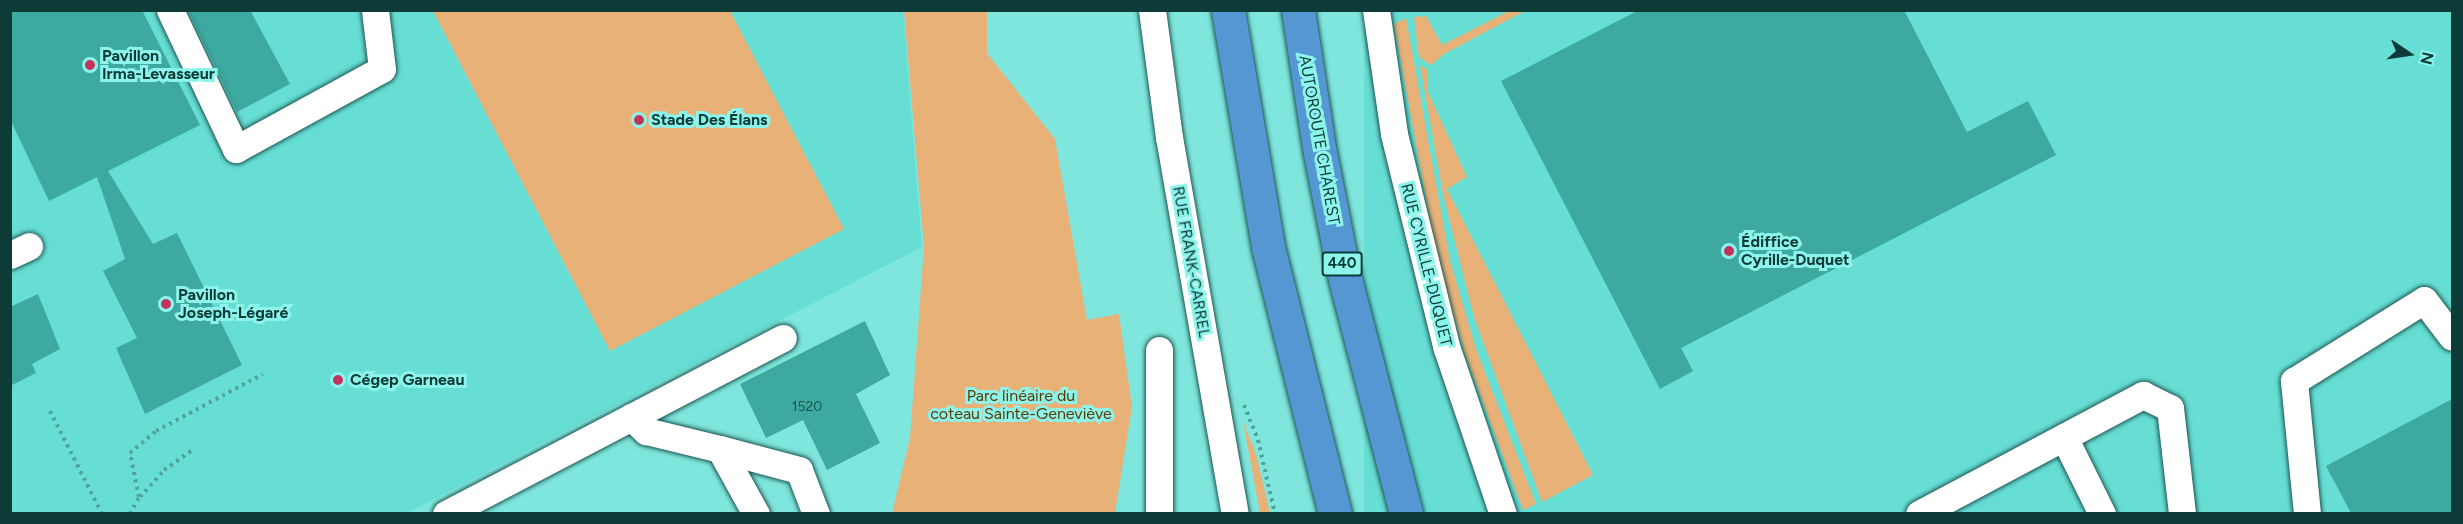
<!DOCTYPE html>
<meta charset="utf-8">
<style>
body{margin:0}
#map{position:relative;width:2463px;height:524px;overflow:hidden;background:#7fe6dd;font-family:Figtree,sans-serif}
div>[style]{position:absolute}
.built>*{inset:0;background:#67ded4;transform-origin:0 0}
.green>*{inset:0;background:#e7b177}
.building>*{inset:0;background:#3da9a1}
.path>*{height:4px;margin-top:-2px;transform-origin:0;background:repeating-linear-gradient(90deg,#51a29b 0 3px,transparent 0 7.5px)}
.roads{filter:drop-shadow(0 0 2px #1d5652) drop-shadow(0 0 2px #1d5652)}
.minor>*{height:27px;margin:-13.5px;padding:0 13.5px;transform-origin:13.5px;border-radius:13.5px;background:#fff}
.highway>*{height:33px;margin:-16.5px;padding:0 16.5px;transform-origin:16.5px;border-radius:16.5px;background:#5597d3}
.dots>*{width:16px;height:16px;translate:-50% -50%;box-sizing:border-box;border:3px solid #8cf4ea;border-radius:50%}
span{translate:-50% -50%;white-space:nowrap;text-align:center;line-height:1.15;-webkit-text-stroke:6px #8cf4ea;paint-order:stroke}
.number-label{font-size:14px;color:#185652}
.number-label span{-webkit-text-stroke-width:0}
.shield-label span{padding:2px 4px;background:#8cf4ea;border:2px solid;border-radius:4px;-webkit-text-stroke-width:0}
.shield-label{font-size:15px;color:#0c3b38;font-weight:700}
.poi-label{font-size:16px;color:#0c3b38;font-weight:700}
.left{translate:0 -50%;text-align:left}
.street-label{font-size:16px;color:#0c3b38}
.park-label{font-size:16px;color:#603902}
.frame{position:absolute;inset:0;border:12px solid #0c3b38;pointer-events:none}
.north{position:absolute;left:2379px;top:24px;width:60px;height:60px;-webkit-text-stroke:4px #8cf4ea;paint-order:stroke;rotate:103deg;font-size:16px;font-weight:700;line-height:24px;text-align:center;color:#0c3b38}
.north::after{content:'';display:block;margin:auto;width:21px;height:27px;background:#0c3b38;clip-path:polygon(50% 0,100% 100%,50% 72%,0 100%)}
</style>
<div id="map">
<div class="built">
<div style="clip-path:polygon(10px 11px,903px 11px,922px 247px,407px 513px,11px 513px)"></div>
<div style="left:1364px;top:11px;width:1088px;height:509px"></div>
</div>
<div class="green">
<div style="clip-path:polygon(433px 11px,730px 11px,844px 229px,610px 351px)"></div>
<div style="clip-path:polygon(904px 11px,987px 11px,987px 53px,1055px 139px,1087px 320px,1119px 314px,1132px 407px,1115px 513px,892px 513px,910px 438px,924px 247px)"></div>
<div style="clip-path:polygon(1509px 11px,1525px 11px,1444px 54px,1431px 65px,1419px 57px,1414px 17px,1426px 16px,1442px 45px)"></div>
<div style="clip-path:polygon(1406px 18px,1450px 261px,1476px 349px,1536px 504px,1523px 510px,1465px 354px,1437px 259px,1394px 24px)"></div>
<div style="clip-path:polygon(1420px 65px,1428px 70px,1427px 90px,1467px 177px,1447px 189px,1593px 475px,1542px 502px,1474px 317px,1443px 194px)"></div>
<div style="clip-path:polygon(1243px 421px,1256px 454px,1270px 513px,1260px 513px)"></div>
</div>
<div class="building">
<div style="clip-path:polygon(10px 10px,142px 10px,200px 125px,108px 171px,153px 244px,177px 233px,242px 365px,145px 414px,116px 348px,137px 338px,103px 271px,125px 259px,97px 177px,49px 201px,10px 119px)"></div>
<div style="clip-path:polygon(188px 10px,250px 10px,290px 84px,237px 112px)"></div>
<div style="clip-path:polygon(1639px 10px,1904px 10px,1967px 132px,2028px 101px,2056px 155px,1681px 348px,1693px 371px,1660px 389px,1501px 81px)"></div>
<div style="clip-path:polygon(38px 294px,60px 349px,32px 364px,36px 373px,10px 386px,10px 307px)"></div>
<div style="clip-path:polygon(865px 321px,890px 375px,856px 394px,880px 443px,827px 470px,803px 420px,766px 438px,740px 384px)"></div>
<div style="clip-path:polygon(2452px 399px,2452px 513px,2351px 513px,2326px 466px)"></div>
</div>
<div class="path">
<div style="left:1244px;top:405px;width:38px;rotate:68deg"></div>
<div style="left:1258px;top:440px;width:76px;rotate:77.1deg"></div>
<div style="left:50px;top:411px;width:115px;rotate:63.2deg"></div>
<div style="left:140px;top:497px;width:36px;rotate:-48deg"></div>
<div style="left:164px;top:470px;width:35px;rotate:-35deg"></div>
<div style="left:130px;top:514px;width:19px;rotate:-62deg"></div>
<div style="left:139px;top:497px;width:45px;rotate:-101.6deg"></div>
<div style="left:130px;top:453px;width:34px;rotate:-40deg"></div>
<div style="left:156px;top:431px;width:121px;rotate:-28deg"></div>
</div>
<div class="roads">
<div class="minor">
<div style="left:170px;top:10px;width:154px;rotate:64.6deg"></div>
<div style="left:236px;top:149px;width:166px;rotate:-28.7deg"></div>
<div style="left:382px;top:69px;width:59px;rotate:-96.8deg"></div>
<div style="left:1152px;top:10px;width:128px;rotate:82.4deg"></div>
<div style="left:1169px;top:137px;width:383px;rotate:80.1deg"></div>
<div style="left:1376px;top:10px;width:125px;rotate:81.7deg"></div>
<div style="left:1394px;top:134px;width:221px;rotate:76.2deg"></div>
<div style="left:1447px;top:349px;width:174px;rotate:71.3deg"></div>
<div style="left:10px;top:255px;width:21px;rotate:-25deg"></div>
<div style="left:631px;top:417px;width:21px;rotate:43deg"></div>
<div style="left:646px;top:431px;width:76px;rotate:13.7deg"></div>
<div style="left:2064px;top:437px;width:86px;rotate:63.7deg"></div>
<div style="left:446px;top:514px;width:380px;rotate:-27.6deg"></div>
<div style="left:756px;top:514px;width:74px;rotate:-119deg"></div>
<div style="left:720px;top:449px;width:82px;rotate:14.9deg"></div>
<div style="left:799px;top:470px;width:47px;rotate:68.9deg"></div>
<div style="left:1159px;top:514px;width:164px;rotate:-90deg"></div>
<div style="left:1919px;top:514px;width:254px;rotate:-28deg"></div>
<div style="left:2143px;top:395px;width:30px;rotate:26deg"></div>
<div style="left:2170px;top:408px;width:107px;rotate:83.5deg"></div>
<div style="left:2307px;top:514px;width:134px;rotate:-95.6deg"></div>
<div style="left:2294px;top:381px;width:153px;rotate:-31.9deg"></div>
<div style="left:2424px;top:300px;width:46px;rotate:52.9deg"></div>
</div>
<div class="highway">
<div style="left:1228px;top:10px;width:240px;rotate:80.4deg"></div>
<div style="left:1268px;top:247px;width:275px;rotate:75.9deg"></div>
<div style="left:1298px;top:10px;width:145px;rotate:81.3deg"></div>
<div style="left:1320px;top:153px;width:128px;rotate:78.8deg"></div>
<div style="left:1345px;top:279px;width:243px;rotate:75.4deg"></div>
</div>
</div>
<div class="dots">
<div style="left:90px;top:65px;background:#c2345e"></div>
<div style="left:639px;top:120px;background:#c2345e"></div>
<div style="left:1729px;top:251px;background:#c2345e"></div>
<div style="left:166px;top:304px;background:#c2345e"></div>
<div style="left:338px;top:380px;background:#c2345e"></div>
</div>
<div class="number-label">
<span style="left:807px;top:407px">1520</span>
</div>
<div class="shield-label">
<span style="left:1342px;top:264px">440</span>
</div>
<div class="poi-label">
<span class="left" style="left:102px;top:65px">Pavillon<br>Irma-Levasseur</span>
<span class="left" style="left:651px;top:120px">Stade Des Élans</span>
<span class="left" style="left:1741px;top:251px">Édiffice<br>Cyrille-Duquet</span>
<span class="left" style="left:178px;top:304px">Pavillon<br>Joseph-Légaré</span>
<span class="left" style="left:350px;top:380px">Cégep Garneau</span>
</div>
<div class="street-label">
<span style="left:1319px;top:140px;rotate:80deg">AUTOROUTE CHAREST</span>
<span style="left:1191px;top:262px;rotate:80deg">RUE FRANK-CARREL</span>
<span style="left:1426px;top:265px;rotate:76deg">RUE CYRILLE-DUQUET</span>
</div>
<div class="park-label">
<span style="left:1021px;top:405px">Parc linéaire du<br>coteau Sainte-Geneviève</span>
</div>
<div class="frame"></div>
<div class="north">N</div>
</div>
